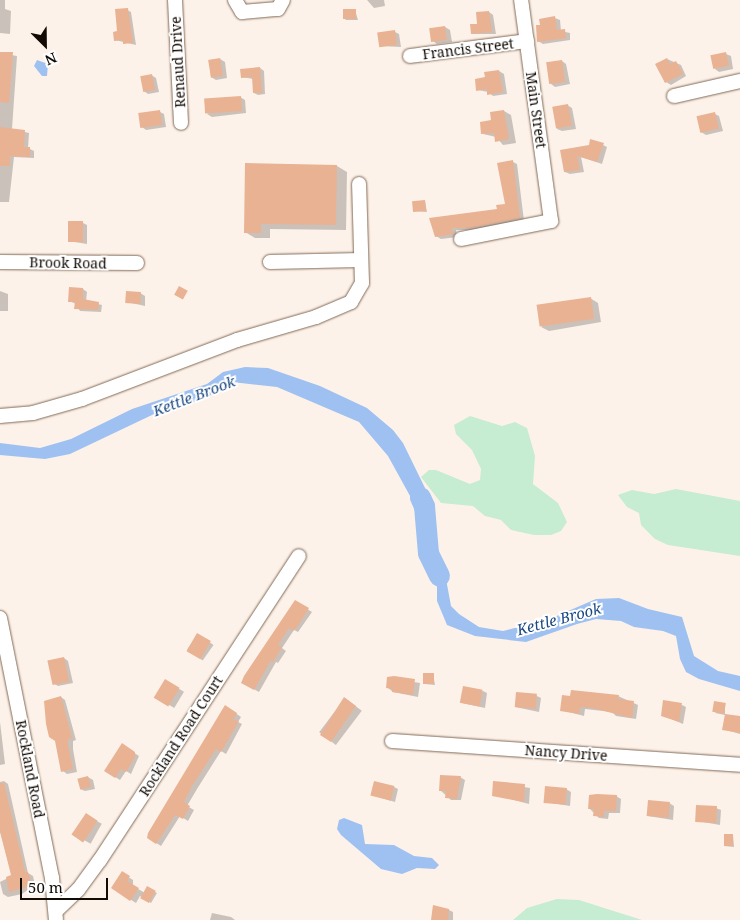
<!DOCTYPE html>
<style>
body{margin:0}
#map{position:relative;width:740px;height:920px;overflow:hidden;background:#fdf2e9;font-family:"Noto Serif",serif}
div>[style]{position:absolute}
.green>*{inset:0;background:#c6ecd2}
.water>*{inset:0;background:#9ec1f1}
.shadow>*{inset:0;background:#0003;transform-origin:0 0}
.river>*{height:21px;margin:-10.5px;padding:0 10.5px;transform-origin:10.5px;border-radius:10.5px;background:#9ec1f1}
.building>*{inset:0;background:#e9b293;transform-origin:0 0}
.roads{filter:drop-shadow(0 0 1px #826a57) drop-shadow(0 0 1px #826a57)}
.minor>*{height:14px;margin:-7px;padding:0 7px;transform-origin:7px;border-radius:7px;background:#fff}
span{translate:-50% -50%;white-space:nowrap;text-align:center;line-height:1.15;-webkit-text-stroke:4px #fff;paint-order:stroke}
.street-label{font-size:14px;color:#120a04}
.water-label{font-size:15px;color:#1b4881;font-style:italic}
.north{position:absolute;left:20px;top:20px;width:50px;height:50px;-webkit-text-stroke:4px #fff;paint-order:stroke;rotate:157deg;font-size:14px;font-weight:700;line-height:20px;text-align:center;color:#120a04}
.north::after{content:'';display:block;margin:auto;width:18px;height:22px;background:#120a04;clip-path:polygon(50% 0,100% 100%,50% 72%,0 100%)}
.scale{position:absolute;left:20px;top:878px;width:88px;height:22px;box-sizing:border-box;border:2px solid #120a04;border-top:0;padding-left:6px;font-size:15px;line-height:18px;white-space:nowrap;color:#120a04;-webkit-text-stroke:4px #fff;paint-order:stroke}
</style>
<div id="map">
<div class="green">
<div style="clip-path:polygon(470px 416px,502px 426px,515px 422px,527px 428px,535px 456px,533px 484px,558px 503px,567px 522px,561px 531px,551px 535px,534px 535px,511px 530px,501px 520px,485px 516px,473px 506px,441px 503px,421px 477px,429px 470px,436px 470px,470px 484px,480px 480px,481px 469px,472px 450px,456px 434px,454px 425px)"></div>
<div style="clip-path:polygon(676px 489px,740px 501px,740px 556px,668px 545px,655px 539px,641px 525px,639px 513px,627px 507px,618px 495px,632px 490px,654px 494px)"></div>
<div style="clip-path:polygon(557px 899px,579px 900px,642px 920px,513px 920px,527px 908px)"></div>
</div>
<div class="water">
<div style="clip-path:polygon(37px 60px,48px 64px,47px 76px,42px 76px,34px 66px)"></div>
<div style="clip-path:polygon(245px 367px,268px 368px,320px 386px,367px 408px,393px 430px,403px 443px,425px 488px,425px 545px,446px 579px,451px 606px,459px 614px,479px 627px,503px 631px,552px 618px,596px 599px,619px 598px,648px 609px,682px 617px,694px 656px,718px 671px,740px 676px,740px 691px,699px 679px,686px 672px,680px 659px,676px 636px,663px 631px,634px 627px,621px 621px,596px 619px,577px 624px,526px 642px,475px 636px,447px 625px,437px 601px,437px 576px,419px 547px,415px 505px,388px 456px,359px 422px,277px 387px,232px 382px,206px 398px,152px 415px,70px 454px,45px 459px,0 455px,0 443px,40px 448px,71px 439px,132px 409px,207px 384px,223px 372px)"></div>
<div style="clip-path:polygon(344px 818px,362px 825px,365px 844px,394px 845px,414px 856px,432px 858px,439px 865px,435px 869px,417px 868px,402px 874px,381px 869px,341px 835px,337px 829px,339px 820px)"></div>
</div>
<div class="shadow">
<div style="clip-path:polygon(0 0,5px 0,5px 9px,11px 11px,10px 34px,0 33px)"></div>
<div style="clip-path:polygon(367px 0,384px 0,385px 6px,374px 8px)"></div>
<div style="clip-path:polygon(127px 10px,131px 12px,136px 45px,115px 40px)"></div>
<div style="clip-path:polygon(355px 10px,358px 20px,345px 20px)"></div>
<div style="clip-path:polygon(489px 12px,493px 15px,496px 34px,472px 34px)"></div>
<div style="clip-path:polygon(555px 18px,560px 20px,561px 31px,570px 33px,570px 40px,543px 44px,538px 41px)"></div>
<div style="clip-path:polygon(445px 27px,450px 30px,452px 42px,437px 44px,433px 41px)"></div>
<div style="clip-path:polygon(395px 32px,399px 34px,401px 47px,380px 46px)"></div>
<div style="clip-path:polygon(0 53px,17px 56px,12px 129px,29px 133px,28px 148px,34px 151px,34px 158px,14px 157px,9px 202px,0 202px)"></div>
<div style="clip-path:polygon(726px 54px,731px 56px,733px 69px,719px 72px,715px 69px)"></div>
<div style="clip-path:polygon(220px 59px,225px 62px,227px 78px,216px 80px,211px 77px,209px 60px)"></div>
<div style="clip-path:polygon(667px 59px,681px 65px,686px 76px,671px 85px,666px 82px)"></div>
<div style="clip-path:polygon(562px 61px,566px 64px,570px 84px,555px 87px,551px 84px)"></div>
<div style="clip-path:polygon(260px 68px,264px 71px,265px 94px,258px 95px,254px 93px,253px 79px,242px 77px)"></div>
<div style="clip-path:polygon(499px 71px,504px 74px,507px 94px,493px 96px,488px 92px,478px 90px,487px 78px,486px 73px)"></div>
<div style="clip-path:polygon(151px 75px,156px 78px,159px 92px,148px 94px,144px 91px)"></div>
<div style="clip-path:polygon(240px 97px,245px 100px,246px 113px,212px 117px,207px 114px)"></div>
<div style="clip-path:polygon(567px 105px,572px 108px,576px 129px,562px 131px,557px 129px)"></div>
<div style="clip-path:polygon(504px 111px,511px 115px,516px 143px,503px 145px,496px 137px,483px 134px)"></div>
<div style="clip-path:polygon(160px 112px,164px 114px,166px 127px,146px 130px,142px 127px)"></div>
<div style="clip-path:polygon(715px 114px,719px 116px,723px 131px,706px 135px,701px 132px)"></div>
<div style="clip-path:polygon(603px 145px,607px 147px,602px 164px,581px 157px,584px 172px,570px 174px,565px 172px,562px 151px)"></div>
<div style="clip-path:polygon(513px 162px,517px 164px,524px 221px,475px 230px,456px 230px,457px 237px,441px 239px,436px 236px,431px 219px,498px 210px,506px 205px)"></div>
<div style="clip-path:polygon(337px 166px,347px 172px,346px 230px,270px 229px,270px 238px,255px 238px,245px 232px)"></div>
<div style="clip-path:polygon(425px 201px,427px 212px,414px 211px)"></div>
<div style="clip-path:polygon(83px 223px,87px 225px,87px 244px,68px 241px)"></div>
<div style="clip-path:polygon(83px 289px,87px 292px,86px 301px,102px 305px,101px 312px,80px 311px,76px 304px,69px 301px)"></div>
<div style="clip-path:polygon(0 291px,8px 294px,8px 311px,0 311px)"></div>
<div style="clip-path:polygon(140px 293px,145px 296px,145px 306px,127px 302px)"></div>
<div style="clip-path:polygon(590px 298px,598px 303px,601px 322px,549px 331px,541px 327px)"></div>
<div style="clip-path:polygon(296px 602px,312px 612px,298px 632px,294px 630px,282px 648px,286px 651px,278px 663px,276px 662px,259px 692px,243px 683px)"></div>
<div style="left:198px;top:634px;width:19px;height:19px;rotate:35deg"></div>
<div style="clip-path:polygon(64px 658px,68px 661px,73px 683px,58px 686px,53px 683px)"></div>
<div style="clip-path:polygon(433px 674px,435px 685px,425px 684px)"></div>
<div style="clip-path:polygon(388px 678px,420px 683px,418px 697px,393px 692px,387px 687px)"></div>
<div style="left:166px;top:681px;width:21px;height:19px;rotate:31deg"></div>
<div style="clip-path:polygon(483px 691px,487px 693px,485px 708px,462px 703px)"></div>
<div style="clip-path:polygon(537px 696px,541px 698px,539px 712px,515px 707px)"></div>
<div style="clip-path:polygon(618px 696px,638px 705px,636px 719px,616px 716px,612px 712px,585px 709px,584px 716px,561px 710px)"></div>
<div style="clip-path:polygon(61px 697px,65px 700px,76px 740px,73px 741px,73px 749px,77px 772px,67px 774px,63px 771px)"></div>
<div style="left:345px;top:698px;width:21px;height:43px;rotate:37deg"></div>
<div style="clip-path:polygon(682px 705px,686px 707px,683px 724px,662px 715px)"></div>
<div style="clip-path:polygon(725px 705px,725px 715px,715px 713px)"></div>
<div style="clip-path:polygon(230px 709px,241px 717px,238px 722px,242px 724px,226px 754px,221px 751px,197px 789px,187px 806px,194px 810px,188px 821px,180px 816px,161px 846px,148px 838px)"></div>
<div style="clip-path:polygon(740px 718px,740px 734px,723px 729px)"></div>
<div style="clip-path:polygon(0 722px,5px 764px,0 765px)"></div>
<div style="clip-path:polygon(122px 745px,139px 756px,131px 774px,126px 771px,120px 780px,105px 771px)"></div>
<div style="clip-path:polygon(88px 777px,93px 780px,95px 789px,85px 791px,80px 789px)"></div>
<div style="clip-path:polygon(460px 777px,465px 780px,461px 800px,451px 800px,440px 790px)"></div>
<div style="clip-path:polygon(4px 781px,8px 784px,28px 873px,33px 876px,35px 885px,22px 894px,8px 897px,3px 894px,0 882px,12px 876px,0 832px,0 782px)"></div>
<div style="clip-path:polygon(494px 782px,530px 788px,529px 804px,494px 795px)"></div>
<div style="clip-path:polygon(394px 787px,398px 789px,395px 802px,372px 795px)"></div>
<div style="clip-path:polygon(566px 789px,571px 792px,570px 806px,545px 802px)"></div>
<div style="clip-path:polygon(616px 796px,621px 799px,620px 813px,609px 813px,608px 819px,599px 818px,589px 808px)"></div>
<div style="clip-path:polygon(669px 803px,674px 806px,673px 820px,648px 816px)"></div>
<div style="clip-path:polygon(716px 808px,721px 810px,720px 825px,697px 821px)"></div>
<div style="left:86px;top:815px;width:18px;height:23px;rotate:29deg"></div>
<div style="clip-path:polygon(733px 835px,734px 847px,724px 846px)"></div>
<div style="clip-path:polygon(122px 873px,133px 880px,133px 886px,145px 893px,147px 888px,157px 893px,151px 903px,140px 896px,136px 903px,112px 888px)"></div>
<div style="clip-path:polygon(449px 910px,453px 912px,453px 920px,434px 920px)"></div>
<div style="clip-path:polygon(212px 913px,231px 917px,235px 920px,210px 920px)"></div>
</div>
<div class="river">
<div style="left:420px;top:497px;width:10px;rotate:66deg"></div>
<div style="left:424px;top:506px;width:47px;rotate:85.1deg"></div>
<div style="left:428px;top:553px;width:25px;rotate:64deg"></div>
</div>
<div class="building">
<div style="clip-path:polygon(128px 8px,133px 43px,123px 44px,123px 40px,114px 41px,113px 32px,117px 31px,115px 9px)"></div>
<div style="left:356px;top:9px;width:10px;height:13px;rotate:90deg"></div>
<div style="clip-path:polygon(489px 11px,492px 32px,471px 34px,470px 24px,477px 24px,476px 12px)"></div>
<div style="clip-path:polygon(555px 16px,557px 30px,565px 29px,566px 38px,537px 42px,536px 25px,540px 25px,539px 19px)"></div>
<div style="left:445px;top:26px;width:14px;height:16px;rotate:82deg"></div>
<div style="left:395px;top:30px;width:15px;height:18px;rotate:82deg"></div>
<div style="clip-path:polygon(0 52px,13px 52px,9px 103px,0 102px)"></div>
<div style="left:726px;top:52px;width:14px;height:16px;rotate:78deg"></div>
<div style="left:220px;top:58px;width:18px;height:12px;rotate:81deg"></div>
<div style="clip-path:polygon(667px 58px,670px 64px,676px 61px,683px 74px,665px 83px,655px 64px)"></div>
<div style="left:562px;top:60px;width:22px;height:16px;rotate:82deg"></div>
<div style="clip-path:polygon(260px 67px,262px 93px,253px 93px,252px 77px,241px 78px,240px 69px)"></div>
<div style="clip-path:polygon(499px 70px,503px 92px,487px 95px,487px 89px,476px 91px,475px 79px,485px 77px,484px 72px)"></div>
<div style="left:152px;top:74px;width:16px;height:12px;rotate:79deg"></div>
<div style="left:241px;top:96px;width:15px;height:37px;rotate:86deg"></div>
<div style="left:568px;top:104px;width:22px;height:16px;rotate:80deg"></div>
<div style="left:160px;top:110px;width:15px;height:22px;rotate:82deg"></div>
<div style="clip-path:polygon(504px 110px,509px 139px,495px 142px,494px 133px,481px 134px,480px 122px,491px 120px,490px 112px)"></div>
<div style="left:715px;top:112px;width:17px;height:19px;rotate:77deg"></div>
<div style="clip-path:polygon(0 127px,25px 130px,24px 147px,30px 147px,30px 157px,10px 156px,10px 166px,0 166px)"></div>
<div style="clip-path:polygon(590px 139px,604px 143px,597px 162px,577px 156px,580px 170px,564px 172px,560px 150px,589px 145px)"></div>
<div style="clip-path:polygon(513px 160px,520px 218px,470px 228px,452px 228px,453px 234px,435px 237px,429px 218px,497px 209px,496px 205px,505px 204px,497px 163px)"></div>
<div style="clip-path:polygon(245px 163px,337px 165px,336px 225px,261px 224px,261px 233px,244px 233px)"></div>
<div style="left:425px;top:200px;width:11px;height:13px;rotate:85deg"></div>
<div style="left:68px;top:221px;width:15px;height:21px"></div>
<div style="left:179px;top:286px;width:10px;height:10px;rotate:29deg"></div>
<div style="clip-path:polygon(69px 287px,83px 288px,83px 299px,99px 302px,98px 310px,74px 309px,75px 302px,68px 302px)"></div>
<div style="left:126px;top:291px;width:15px;height:12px;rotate:4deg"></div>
<div style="left:591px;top:297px;width:22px;height:55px;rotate:82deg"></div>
<div style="clip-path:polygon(295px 600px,309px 608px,297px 627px,293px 631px,289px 628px,278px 645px,282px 647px,273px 662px,271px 660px,254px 690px,241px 683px,244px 676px)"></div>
<div style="left:197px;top:633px;width:16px;height:21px;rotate:30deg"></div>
<div style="left:64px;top:657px;width:25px;height:17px;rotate:78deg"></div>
<div style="left:434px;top:673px;width:11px;height:11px;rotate:90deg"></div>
<div style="clip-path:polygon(394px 676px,415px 679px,413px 695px,392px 692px,392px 689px,386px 688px,387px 677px)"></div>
<div style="left:165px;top:679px;width:17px;height:22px;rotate:31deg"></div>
<div style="left:463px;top:686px;width:20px;height:17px;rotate:11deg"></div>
<div style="clip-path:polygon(571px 690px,619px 695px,618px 699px,634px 701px,632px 718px,592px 708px,580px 707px,579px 714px,560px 711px,562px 695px,570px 696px)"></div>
<div style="left:516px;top:692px;width:21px;height:15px;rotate:5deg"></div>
<div style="clip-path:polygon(61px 696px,72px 738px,68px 739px,68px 745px,73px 769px,61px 772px,55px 741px,49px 737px,46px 724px,44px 701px)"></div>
<div style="clip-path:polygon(344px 697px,356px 706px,331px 742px,320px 735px)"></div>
<div style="clip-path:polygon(663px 700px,682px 703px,679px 722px,661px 716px)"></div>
<div style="left:714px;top:701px;width:12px;height:11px;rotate:9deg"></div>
<div style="clip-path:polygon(225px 705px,237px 713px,233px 720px,239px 721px,221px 752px,216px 749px,192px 786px,184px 802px,190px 806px,183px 819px,175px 815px,156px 844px,147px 838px,148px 833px)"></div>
<div style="clip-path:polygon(725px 714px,740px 716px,740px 733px,722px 730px)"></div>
<div style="clip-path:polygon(122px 743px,135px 752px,135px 757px,126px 772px,121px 769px,115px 778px,104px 771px)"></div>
<div style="clip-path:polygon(440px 775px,461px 776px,457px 799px,445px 798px,446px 791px,439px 791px)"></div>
<div style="left:88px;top:776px;width:11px;height:11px;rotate:75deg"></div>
<div style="left:374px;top:781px;width:21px;height:15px;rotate:14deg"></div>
<div style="clip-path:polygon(493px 781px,525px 784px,524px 802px,492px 796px)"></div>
<div style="clip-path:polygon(0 783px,4px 783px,25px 872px,28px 872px,31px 883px,27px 884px,28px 887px,9px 892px,6px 877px,11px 875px,0 831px)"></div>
<div style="left:545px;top:786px;width:22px;height:17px;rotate:5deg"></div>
<div style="clip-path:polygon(597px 794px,617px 795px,616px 811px,604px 811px,604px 817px,593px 816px,594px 809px,588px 809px,589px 795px)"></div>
<div style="left:648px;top:800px;width:22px;height:16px;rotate:5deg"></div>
<div style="left:696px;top:805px;width:21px;height:17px;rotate:3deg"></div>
<div style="left:86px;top:813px;width:14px;height:26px;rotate:34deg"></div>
<div style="left:724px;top:834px;width:9px;height:12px"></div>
<div style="clip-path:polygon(122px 871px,130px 876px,127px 881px,139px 888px,130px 901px,111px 888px)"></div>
<div style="left:147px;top:886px;width:10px;height:14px;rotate:29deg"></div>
<div style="clip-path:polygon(433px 905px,449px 909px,448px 920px,431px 920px)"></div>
</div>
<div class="roads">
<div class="minor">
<div style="left:175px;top:0;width:123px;rotate:87.2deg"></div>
<div style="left:235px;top:0;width:14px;rotate:60deg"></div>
<div style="left:242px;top:12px;width:36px;rotate:-5deg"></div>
<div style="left:278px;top:9px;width:10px;rotate:-61deg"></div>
<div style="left:410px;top:56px;width:118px;rotate:-7.3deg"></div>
<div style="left:674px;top:96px;width:68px;rotate:-12.8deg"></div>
<div style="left:461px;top:239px;width:92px;rotate:-11.3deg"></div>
<div style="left:551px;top:221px;width:223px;rotate:-97.7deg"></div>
<div style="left:0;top:262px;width:137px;rotate:0.4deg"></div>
<div style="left:270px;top:262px;width:91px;rotate:-1.3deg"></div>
<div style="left:0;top:416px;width:33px;rotate:-5deg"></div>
<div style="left:33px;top:413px;width:51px;rotate:-15.9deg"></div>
<div style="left:82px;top:399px;width:166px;rotate:-20.8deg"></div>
<div style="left:237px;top:340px;width:82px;rotate:-16.2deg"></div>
<div style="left:316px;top:317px;width:38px;rotate:-23deg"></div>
<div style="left:351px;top:302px;width:22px;rotate:-60deg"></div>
<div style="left:362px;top:283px;width:99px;rotate:-91.7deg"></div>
<div style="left:0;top:618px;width:265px;rotate:78.7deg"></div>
<div style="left:52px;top:878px;width:42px;rotate:84.6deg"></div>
<div style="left:392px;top:741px;width:349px;rotate:3.9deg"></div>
<div style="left:57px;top:910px;width:29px;rotate:-44deg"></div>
<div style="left:78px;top:890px;width:37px;rotate:-54deg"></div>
<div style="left:100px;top:860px;width:363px;rotate:-56.8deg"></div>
</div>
</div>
<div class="street-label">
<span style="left:468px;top:49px;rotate:-7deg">Francis Street</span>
<span style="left:178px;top:62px;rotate:-93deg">Renaud Drive</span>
<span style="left:536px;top:110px;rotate:82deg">Main Street</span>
<span style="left:68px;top:263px;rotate:1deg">Brook Road</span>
<span style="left:181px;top:736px;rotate:-57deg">Rockland Road Court</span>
<span style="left:566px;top:753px;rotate:4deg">Nancy Drive</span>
<span style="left:30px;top:769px;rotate:79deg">Rockland Road</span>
</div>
<div class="water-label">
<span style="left:194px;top:396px;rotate:-21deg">Kettle Brook</span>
<span style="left:559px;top:619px;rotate:-15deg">Kettle Brook</span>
</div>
<div class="north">N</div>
<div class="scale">50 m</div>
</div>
